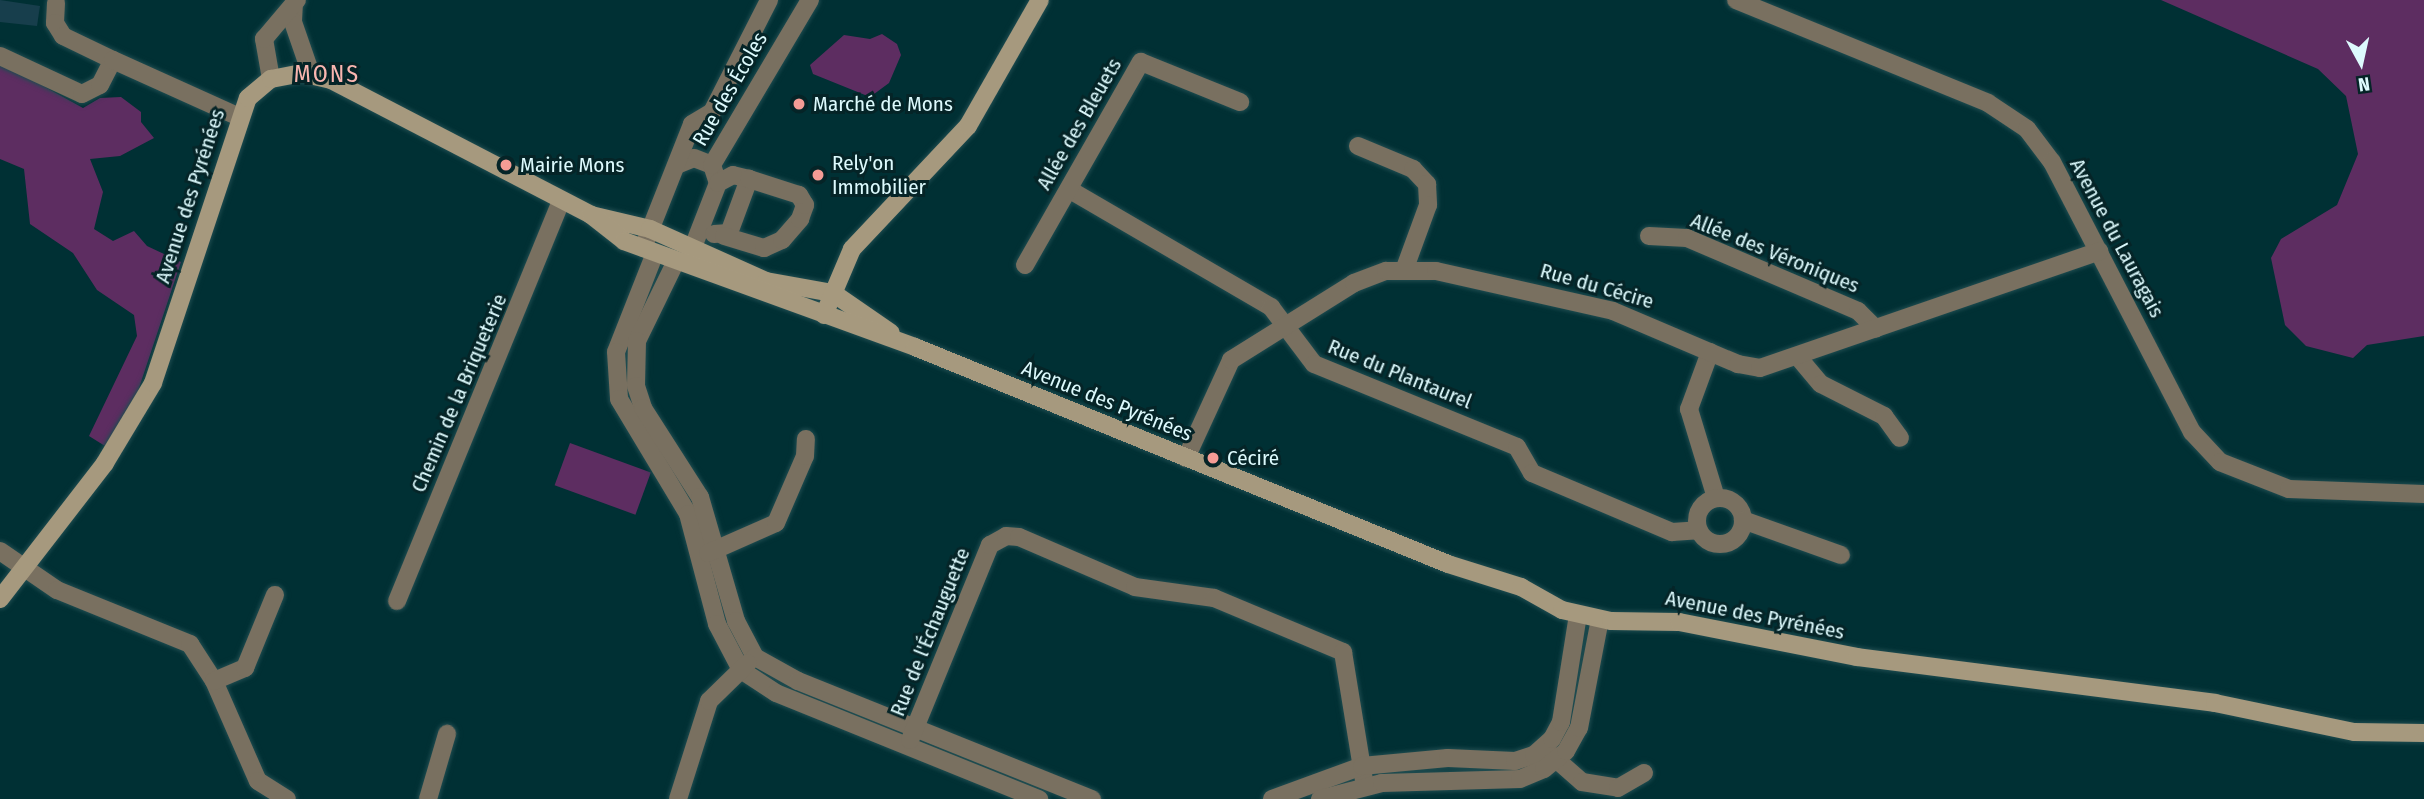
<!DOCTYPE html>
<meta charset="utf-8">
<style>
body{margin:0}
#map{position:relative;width:2424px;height:799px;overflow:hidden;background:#003034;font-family:"Fira Sans Condensed",sans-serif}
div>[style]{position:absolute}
.green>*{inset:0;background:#5d2d61;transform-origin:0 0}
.building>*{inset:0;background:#173e4c}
.roads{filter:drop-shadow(0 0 2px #1f4c50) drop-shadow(0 0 2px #1f4c50)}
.street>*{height:18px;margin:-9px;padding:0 9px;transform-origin:9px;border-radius:9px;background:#797060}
.street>.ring{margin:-9px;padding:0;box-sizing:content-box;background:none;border:18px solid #797060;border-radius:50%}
.secondary>*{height:18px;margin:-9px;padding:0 9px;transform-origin:9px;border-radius:9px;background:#a6997e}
.dots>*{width:19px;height:19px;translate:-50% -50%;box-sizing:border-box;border:4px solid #052427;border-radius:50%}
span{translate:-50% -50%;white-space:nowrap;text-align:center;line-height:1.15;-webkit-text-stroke:6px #052427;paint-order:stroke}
.street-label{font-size:21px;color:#ddfafd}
.poi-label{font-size:21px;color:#ddfafd}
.left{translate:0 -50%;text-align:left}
.quarter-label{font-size:24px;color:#fab6b0;letter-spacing:2px}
.north{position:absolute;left:2326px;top:28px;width:70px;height:70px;-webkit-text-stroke:5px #052427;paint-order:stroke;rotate:172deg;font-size:19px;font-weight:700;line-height:28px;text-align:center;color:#ddfafd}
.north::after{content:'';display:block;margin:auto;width:24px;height:32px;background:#ddfafd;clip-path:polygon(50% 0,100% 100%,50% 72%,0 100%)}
</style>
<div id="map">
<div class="green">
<div style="clip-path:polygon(2161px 0,2424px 0,2424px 336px,2367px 345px,2353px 358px,2306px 346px,2285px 325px,2271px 258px,2281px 239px,2337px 205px,2358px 154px,2346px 96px,2318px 69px)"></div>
<div style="clip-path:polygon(882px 34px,897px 44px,901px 55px,889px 83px,870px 97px,813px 74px,810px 65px,844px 35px,870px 39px)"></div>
<div style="clip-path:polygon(0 62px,83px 108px,100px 98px,121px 97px,141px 112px,141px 122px,154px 138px,120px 156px,90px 159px,103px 192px,94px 229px,113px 241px,134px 231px,147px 246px,181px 262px,138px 391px,105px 446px,89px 436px,137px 336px,134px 315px,97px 290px,73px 253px,30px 224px,24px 169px,0 159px)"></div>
<div style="left:570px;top:443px;width:86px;height:45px;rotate:20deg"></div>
</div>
<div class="building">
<div style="clip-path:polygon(0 0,40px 6px,37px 26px,0 22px)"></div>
</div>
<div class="roads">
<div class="street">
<div style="left:1736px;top:0;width:272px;rotate:22.2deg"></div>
<div style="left:1988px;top:103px;width:47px;rotate:33.7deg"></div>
<div style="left:2027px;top:129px;width:41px;rotate:52.9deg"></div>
<div style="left:2052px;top:162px;width:304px;rotate:62.6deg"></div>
<div style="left:2192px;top:432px;width:41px;rotate:47deg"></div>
<div style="left:2220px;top:462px;width:74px;rotate:21.4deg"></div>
<div style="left:2289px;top:489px;width:135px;rotate:2.1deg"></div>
<div style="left:294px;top:2px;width:20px;rotate:93deg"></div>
<div style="left:293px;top:22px;width:55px;rotate:70.9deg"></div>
<div style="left:56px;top:3px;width:20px;rotate:93deg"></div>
<div style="left:55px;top:23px;width:15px;rotate:58deg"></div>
<div style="left:63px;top:36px;width:55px;rotate:25.6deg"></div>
<div style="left:0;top:56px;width:90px;rotate:24.9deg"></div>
<div style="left:82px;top:94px;width:20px;rotate:-27deg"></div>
<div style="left:100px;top:85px;width:28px;rotate:-63deg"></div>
<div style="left:113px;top:60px;width:138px;rotate:24.3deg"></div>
<div style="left:271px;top:79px;width:41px;rotate:-99.9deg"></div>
<div style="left:264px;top:39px;width:51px;rotate:-49.8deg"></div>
<div style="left:1358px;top:146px;width:60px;rotate:22.7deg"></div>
<div style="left:1413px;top:169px;width:21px;rotate:47deg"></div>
<div style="left:1427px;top:184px;width:21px;rotate:87deg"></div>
<div style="left:1428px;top:205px;width:67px;rotate:110.1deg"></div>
<div style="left:677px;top:165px;width:18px;rotate:-22deg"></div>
<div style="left:694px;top:158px;width:19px;rotate:21deg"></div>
<div style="left:712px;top:165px;width:19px;rotate:72deg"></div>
<div style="left:718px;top:183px;width:83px;rotate:111.3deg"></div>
<div style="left:712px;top:165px;width:192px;rotate:-59.3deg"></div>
<div style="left:1070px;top:190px;width:233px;rotate:30.2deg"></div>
<div style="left:1271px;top:307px;width:71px;rotate:53deg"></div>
<div style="left:1314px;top:364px;width:219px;rotate:22.2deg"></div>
<div style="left:1517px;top:447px;width:30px;rotate:60deg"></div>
<div style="left:1532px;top:473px;width:152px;rotate:22.9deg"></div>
<div style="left:1672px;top:532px;width:26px;rotate:-4deg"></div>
<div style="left:714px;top:234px;width:15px;rotate:-4deg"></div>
<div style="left:729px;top:233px;width:58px;rotate:-69.7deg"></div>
<div style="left:749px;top:179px;width:16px;rotate:-166deg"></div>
<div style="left:733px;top:175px;width:17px;rotate:152deg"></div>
<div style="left:724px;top:236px;width:42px;rotate:16.7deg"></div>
<div style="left:764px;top:248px;width:20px;rotate:-24deg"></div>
<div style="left:782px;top:240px;width:28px;rotate:-49deg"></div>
<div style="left:800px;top:219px;width:15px;rotate:-70deg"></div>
<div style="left:805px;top:205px;width:12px;rotate:-121deg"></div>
<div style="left:799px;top:195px;width:52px;rotate:-162.3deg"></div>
<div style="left:1649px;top:236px;width:38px;rotate:3deg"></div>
<div style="left:1687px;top:238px;width:186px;rotate:23.1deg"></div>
<div style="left:1858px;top:311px;width:25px;rotate:45deg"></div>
<div style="left:643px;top:248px;width:133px;rotate:-68.4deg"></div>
<div style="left:692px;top:124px;width:23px;rotate:-31deg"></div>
<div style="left:712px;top:112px;width:126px;rotate:-63deg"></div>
<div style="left:655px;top:253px;width:106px;rotate:111.5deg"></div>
<div style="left:616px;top:352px;width:47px;rotate:86.3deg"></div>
<div style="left:619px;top:399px;width:134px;rotate:59deg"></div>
<div style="left:688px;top:514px;width:114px;rotate:75.2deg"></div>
<div style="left:717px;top:624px;width:52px;rotate:62.4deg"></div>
<div style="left:741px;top:670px;width:42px;rotate:33.3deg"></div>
<div style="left:776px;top:693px;width:284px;rotate:22deg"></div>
<div style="left:676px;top:261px;width:89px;rotate:116deg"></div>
<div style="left:637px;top:341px;width:45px;rotate:91.3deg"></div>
<div style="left:636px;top:386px;width:23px;rotate:72deg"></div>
<div style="left:643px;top:408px;width:106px;rotate:57.4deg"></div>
<div style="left:700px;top:497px;width:129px;rotate:73.8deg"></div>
<div style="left:736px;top:621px;width:41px;rotate:62.2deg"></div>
<div style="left:755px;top:657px;width:49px;rotate:29.2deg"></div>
<div style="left:798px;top:681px;width:317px;rotate:21.9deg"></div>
<div style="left:1025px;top:265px;width:234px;rotate:-60.3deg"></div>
<div style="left:1141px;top:62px;width:107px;rotate:22deg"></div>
<div style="left:1710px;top:352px;width:61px;rotate:110.2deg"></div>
<div style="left:1689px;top:409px;width:93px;rotate:73.1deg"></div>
<div style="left:1798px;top:357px;width:35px;rotate:50deg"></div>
<div style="left:1821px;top:384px;width:71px;rotate:26.9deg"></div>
<div style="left:1884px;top:416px;width:27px;rotate:54deg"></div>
<div style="left:1186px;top:458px;width:108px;rotate:-65.3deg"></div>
<div style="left:1231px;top:360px;width:145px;rotate:-32deg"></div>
<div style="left:1354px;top:283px;width:34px;rotate:-21deg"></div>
<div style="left:1386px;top:271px;width:50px"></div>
<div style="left:1436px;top:271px;width:181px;rotate:12.7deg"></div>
<div style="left:1613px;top:311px;width:136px;rotate:23deg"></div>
<div style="left:1738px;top:364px;width:22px;rotate:10deg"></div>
<div style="left:1760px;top:368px;width:359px;rotate:-19deg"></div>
<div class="ring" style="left:1697px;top:498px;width:28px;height:28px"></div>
<div style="left:1743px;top:520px;width:104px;rotate:19.7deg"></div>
<div style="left:0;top:551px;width:69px;rotate:34.4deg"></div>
<div style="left:57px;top:590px;width:144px;rotate:22.1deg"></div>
<div style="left:190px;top:644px;width:44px;rotate:57deg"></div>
<div style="left:214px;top:681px;width:109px;rotate:66.3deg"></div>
<div style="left:258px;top:781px;width:34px;rotate:32deg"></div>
<div style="left:708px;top:553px;width:74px;rotate:-23.8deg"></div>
<div style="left:776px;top:523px;width:73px;rotate:-66.6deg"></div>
<div style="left:805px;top:456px;width:17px;rotate:-87deg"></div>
<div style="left:397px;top:601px;width:432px;rotate:-67.7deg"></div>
<div style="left:214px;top:681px;width:34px;rotate:-23deg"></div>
<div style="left:245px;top:668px;width:79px;rotate:-67.7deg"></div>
<div style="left:910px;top:740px;width:211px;rotate:-67.7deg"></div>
<div style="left:990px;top:545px;width:18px;rotate:-29deg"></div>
<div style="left:1006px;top:536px;width:13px;rotate:4deg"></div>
<div style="left:1019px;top:537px;width:126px;rotate:23.3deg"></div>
<div style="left:1135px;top:587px;width:80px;rotate:7.9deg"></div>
<div style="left:1214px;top:598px;width:140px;rotate:22.7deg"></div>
<div style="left:1343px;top:652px;width:136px;rotate:80.7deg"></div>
<div style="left:1549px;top:753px;width:44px;rotate:41.3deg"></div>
<div style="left:1582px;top:782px;width:36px;rotate:9deg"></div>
<div style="left:1618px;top:788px;width:30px;rotate:-30deg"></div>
<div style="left:428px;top:799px;width:68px;rotate:-73.7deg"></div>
<div style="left:678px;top:799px;width:103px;rotate:-72.4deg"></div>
<div style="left:709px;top:701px;width:54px;rotate:-44.3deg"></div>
<div style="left:1272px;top:799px;width:96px;rotate:-20.1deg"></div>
<div style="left:1362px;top:766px;width:86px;rotate:-5.3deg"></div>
<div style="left:1448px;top:758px;width:67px;rotate:2.6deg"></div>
<div style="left:1515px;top:761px;width:20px;rotate:-18deg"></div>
<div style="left:1534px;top:755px;width:24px;rotate:-42deg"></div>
<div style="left:1552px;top:739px;width:19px;rotate:-62deg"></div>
<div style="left:1561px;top:722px;width:108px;rotate:-81deg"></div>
<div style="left:1320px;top:799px;width:64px;rotate:-14.5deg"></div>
<div style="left:1382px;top:783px;width:138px;rotate:-1.7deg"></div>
<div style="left:1520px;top:779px;width:26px;rotate:-23deg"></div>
<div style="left:1544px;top:769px;width:28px;rotate:-39deg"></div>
<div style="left:1566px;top:751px;width:26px;rotate:-61deg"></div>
<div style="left:1579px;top:728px;width:111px;rotate:-79.1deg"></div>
</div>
<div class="secondary">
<div style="left:591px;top:215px;width:61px;rotate:13.3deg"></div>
<div style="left:650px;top:229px;width:127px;rotate:24.1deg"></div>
<div style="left:766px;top:281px;width:68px;rotate:10.2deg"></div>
<div style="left:833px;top:293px;width:70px;rotate:34.6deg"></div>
<div style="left:824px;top:315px;width:72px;rotate:-67deg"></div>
<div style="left:852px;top:249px;width:169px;rotate:-46.7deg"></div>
<div style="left:968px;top:126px;width:145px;rotate:-60.3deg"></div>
<div style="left:0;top:599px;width:172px;rotate:-52.3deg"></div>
<div style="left:105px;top:463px;width:93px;rotate:-59deg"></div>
<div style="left:153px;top:383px;width:300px;rotate:-71.6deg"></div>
<div style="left:248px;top:98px;width:30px;rotate:-40deg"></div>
<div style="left:271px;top:79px;width:31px;rotate:-11deg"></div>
<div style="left:301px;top:73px;width:31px;rotate:13deg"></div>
<div style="left:331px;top:80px;width:293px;rotate:27.4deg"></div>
<div style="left:591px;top:215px;width:42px;rotate:38.2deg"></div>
<div style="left:624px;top:241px;width:310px;rotate:20deg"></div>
<div style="left:915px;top:347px;width:575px;rotate:22.15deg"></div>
<div style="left:1448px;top:564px;width:77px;rotate:17.5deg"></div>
<div style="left:1521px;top:587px;width:47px;rotate:29.3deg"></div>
<div style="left:1562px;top:610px;width:50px;rotate:12.7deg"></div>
<div style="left:1611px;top:621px;width:68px;rotate:0.8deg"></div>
<div style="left:1679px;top:622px;width:181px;rotate:11.1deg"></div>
<div style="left:1857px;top:657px;width:361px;rotate:7.3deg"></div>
<div style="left:2215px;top:703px;width:142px;rotate:11.8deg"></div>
<div style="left:2354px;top:732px;width:70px;rotate:0.8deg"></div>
</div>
</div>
<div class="dots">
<div style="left:799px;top:104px;background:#f59c95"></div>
<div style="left:506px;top:165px;background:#f59c95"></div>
<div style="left:818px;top:175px;background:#f59c95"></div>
<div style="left:1213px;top:458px;background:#f59c95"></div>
</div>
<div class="street-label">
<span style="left:730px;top:89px;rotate:-60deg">Rue des Écoles</span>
<span style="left:1079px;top:124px;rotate:-60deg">Allée des Bleuets</span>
<span style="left:190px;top:196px;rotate:-72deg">Avenue des Pyrénées</span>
<span style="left:2117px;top:238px;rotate:62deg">Avenue du Lauragais</span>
<span style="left:1775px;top:253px;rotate:22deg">Allée des Véroniques</span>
<span style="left:1597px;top:286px;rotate:16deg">Rue du Cécire</span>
<span style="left:1400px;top:374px;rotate:22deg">Rue du Plantaurel</span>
<span style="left:459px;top:393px;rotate:-67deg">Chemin de la Briqueterie</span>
<span style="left:1107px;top:401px;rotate:22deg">Avenue des Pyrénées</span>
<span style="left:1755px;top:615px;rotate:11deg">Avenue des Pyrénées</span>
<span style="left:930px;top:632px;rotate:-68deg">Rue de l'Échauguette</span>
</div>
<div class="poi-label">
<span class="left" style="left:813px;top:104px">Marché de Mons</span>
<span class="left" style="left:832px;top:175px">Rely'on<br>Immobilier</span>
<span class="left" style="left:520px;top:165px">Mairie Mons</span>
<span class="left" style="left:1227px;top:458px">Céciré</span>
</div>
<div class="quarter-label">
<span style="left:327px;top:75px">MONS</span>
</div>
<div class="north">N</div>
</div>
